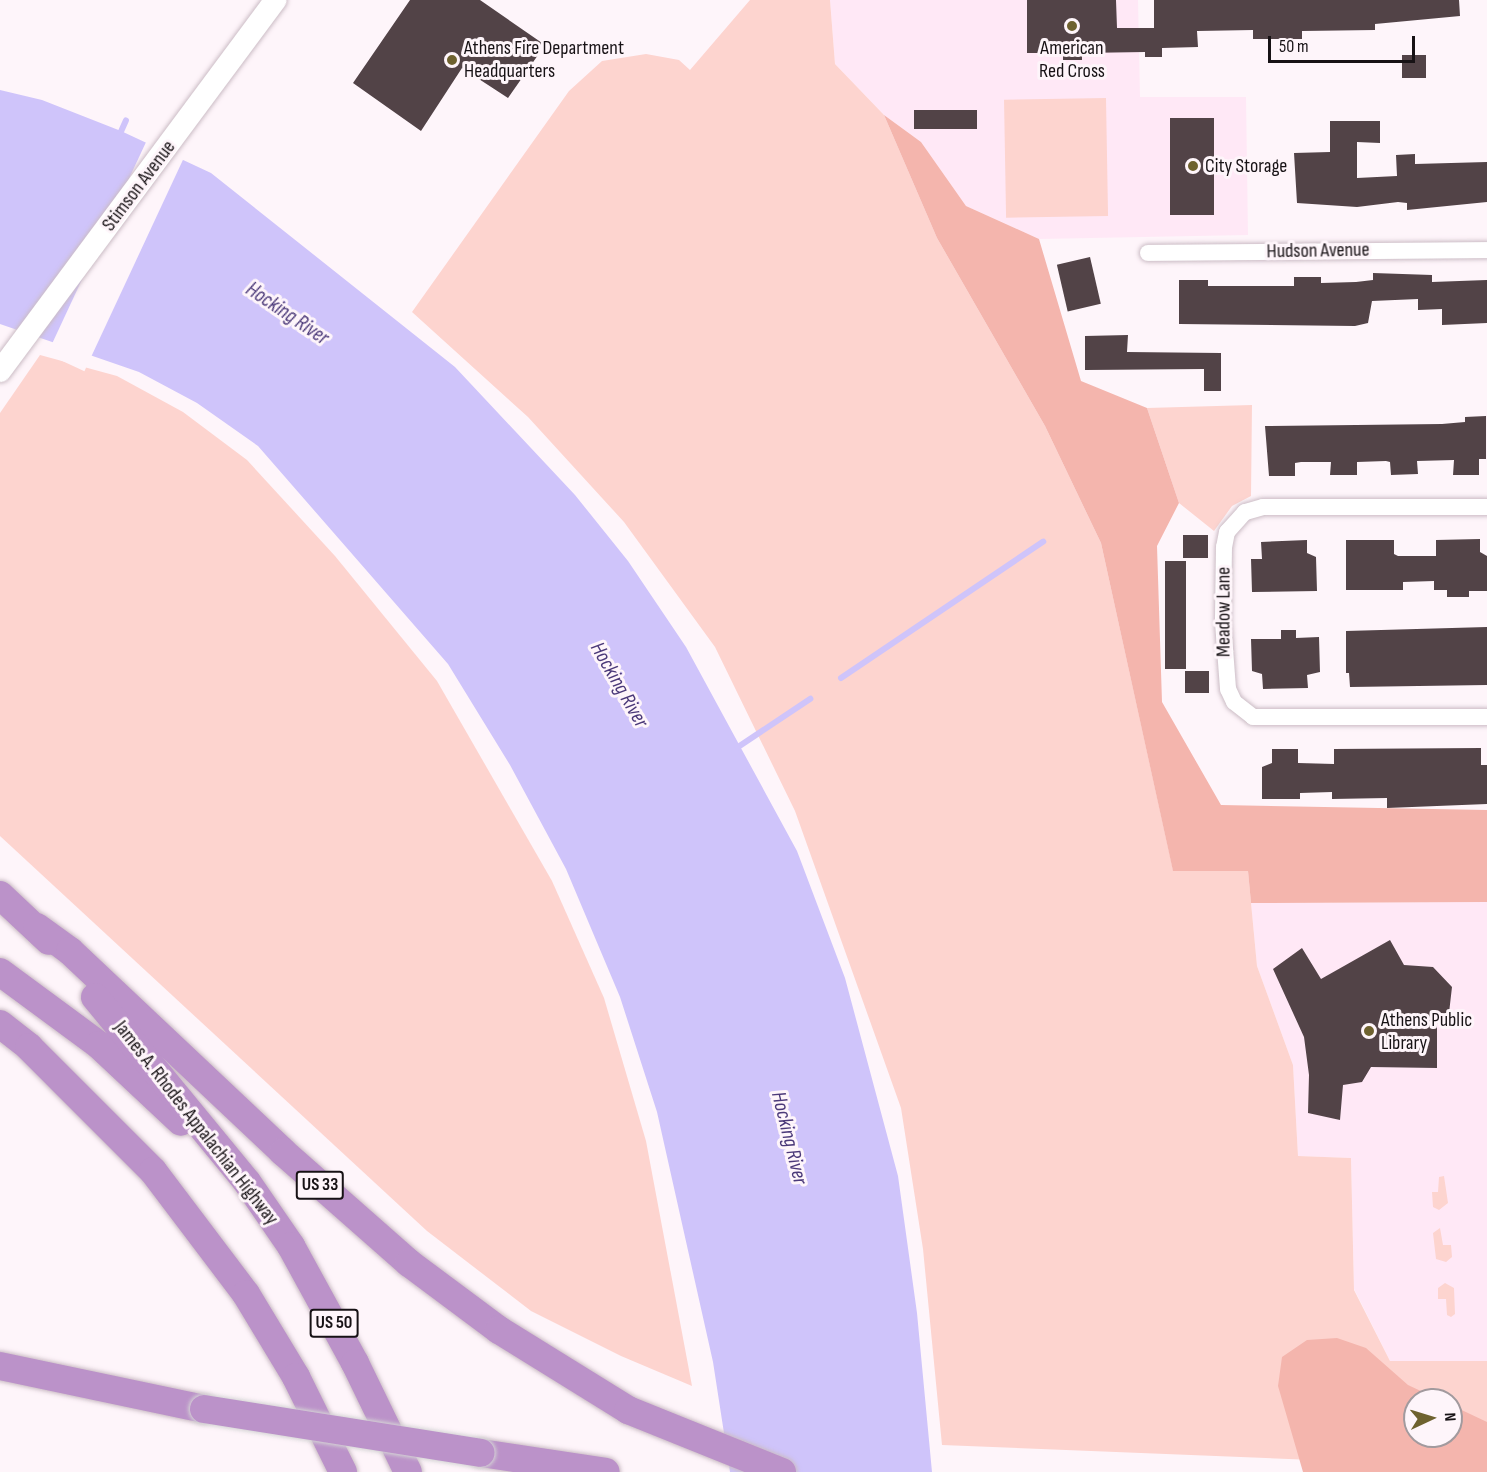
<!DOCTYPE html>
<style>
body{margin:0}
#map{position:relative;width:1487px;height:1472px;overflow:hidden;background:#fef5fa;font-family:"Sofia Sans Condensed",sans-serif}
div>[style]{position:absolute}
.built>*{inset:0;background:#ffe8f6}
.green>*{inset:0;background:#fdd4cf;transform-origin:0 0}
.forest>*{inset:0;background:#f4b5ad}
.water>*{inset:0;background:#cfc4fa}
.pier>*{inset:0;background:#fef5fa;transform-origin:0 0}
.stream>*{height:6px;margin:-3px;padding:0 3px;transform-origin:3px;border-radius:3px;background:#cfc4fa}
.building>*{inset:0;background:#524347;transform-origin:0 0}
.roads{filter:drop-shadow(0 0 2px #cbbcc5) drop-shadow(0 0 2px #cbbcc5)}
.minor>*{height:16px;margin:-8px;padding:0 8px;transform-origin:8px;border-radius:8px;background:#fff}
.secondary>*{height:22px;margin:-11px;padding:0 11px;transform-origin:11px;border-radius:11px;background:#fff}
.motorway>*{height:28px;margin:-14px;padding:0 14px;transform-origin:14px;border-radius:14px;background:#bb92c9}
.bridges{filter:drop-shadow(0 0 2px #d5d4d5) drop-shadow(0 0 2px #d5d4d5)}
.motorway-bridge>*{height:28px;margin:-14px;padding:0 14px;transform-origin:14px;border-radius:14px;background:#bb92c9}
.dots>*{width:16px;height:16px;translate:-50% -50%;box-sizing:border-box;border:3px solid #fef5fa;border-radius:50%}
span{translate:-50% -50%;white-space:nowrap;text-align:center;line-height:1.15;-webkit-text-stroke:6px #fef5fa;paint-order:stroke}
.shield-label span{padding:2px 4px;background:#fef5fa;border:2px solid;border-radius:4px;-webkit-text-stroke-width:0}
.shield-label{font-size:18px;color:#171215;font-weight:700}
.poi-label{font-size:20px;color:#171215}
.left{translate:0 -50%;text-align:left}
.street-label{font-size:20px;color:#171215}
.water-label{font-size:21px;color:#4b3979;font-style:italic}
.north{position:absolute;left:1403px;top:1388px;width:60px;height:60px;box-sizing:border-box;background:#fef5fa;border:2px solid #a29a9e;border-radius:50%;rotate:86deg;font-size:16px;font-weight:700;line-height:24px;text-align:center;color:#171215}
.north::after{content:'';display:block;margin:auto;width:21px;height:27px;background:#6e622f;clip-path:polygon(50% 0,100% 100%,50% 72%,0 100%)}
.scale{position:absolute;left:1268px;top:36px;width:147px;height:27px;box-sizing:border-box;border:3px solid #171215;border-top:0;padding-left:8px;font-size:18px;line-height:21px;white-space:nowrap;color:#171215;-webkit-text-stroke:4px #fef5fa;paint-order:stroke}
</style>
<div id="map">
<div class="built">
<div style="clip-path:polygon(830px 0,1138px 0,1140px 97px,1246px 97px,1248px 235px,1039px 239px,966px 206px,921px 142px,884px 115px,835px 64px)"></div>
<div style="clip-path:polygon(1487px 902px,1487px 1361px,1390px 1361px,1354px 1289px,1351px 1158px,1298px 1156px,1293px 1065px,1257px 966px,1251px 903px)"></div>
</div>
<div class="green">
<div style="clip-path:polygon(evenodd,750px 0,830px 0,835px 64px,884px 115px,937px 238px,1045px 426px,1101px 543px,1173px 870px,1248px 871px,1257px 966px,1293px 1065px,1298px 1156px,1351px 1158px,1354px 1290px,1390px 1361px,1487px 1361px,1487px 1467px,942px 1445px,923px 1249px,901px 1108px,795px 811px,715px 647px,624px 522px,528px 417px,412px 312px,569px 91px,602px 61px,646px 54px,679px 60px,690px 70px,750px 0,1415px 1400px,1451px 1400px,1451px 1436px,1415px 1436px,1415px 1400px)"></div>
<div style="left:1106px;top:98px;width:118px;height:102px;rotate:89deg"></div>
<div style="clip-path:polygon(40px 355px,117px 376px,183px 412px,247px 460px,335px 556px,437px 681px,552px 881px,604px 998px,646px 1141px,692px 1386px,621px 1356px,531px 1311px,427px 1231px,0 836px,0 413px)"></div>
<div style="clip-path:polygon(1252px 405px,1251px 496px,1232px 506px,1214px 531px,1179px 503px,1147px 408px)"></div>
<div style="clip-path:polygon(1444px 1176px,1448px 1203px,1439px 1210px,1433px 1207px,1432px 1192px,1438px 1192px,1439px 1177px)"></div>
<div style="clip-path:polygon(1440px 1228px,1443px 1245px,1451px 1245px,1452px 1257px,1446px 1262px,1436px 1259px,1433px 1233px)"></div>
<div style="clip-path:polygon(1445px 1283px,1454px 1288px,1455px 1314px,1451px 1317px,1447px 1315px,1446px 1299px,1438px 1299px,1438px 1288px)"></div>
</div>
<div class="forest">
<div style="clip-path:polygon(884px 115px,921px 142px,966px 206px,1039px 239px,1081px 381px,1147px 408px,1179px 503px,1157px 546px,1162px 702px,1221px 805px,1487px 810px,1487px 902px,1251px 903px,1248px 871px,1173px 871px,1101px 543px,1045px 426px,937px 238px)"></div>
<div style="clip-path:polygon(1337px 1338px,1366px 1348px,1408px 1385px,1440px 1400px,1415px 1400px,1415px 1436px,1451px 1436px,1451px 1405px,1487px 1422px,1487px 1472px,1303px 1472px,1278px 1386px,1282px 1357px,1307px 1340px)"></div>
</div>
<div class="water">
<div style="clip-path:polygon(0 90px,42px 100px,121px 131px,211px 173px,455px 367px,575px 495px,628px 561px,686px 647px,797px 851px,845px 978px,898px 1176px,917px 1313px,932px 1472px,730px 1472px,713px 1362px,657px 1112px,620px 997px,566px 869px,510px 765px,448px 664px,258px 446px,197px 403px,139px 372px,0 324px)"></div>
</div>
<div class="pier">
<div style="left:147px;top:140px;width:41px;height:236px;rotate:25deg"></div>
</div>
<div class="stream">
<div style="left:119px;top:136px;width:17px;rotate:-66deg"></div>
<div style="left:841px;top:678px;width:244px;rotate:-34deg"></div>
<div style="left:738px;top:747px;width:87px;rotate:-33.7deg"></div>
</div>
<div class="building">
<div style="clip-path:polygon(410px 0,480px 0,545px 45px,508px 98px,462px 68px,421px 131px,353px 83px)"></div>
<div style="clip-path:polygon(1027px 0,1116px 0,1117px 28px,1154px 28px,1154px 0,1459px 0,1460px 16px,1375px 24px,1375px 30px,1302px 31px,1302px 39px,1253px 39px,1253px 30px,1197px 31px,1198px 47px,1162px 48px,1162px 57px,1145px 57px,1145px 52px,1082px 53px,1082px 60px,1063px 60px,1063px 53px,1027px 53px)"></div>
<div style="left:1402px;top:55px;width:24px;height:23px"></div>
<div style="left:977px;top:110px;width:19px;height:63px;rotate:90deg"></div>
<div style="left:1170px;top:118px;width:44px;height:97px"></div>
<div style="clip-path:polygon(1330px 121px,1380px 121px,1380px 143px,1357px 142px,1357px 178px,1397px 176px,1396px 155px,1415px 154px,1415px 164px,1487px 162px,1487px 202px,1407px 210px,1407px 203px,1398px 202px,1357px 207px,1297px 203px,1294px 153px,1330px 152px)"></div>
<div style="left:1090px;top:257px;width:48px;height:34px;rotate:77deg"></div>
<div style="clip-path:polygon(1373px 273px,1432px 275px,1432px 282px,1487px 280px,1487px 323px,1442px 325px,1442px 309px,1418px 310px,1418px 299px,1372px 301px,1368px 323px,1355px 326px,1179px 324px,1179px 280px,1208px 280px,1208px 286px,1294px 286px,1294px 277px,1321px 277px,1321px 283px,1356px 282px,1373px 280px)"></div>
<div style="clip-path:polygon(1128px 335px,1127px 352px,1221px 353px,1221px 391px,1204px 391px,1204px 369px,1085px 370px,1085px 336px)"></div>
<div style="clip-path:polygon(1486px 416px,1486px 459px,1479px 459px,1479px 475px,1453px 475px,1454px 460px,1417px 461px,1418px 474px,1391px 475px,1390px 462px,1386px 461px,1357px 462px,1357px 475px,1330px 475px,1331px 462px,1301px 462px,1295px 463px,1295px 476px,1269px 476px,1265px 426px,1442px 424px,1465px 422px,1465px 417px)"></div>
<div style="left:1208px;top:535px;width:23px;height:25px;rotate:90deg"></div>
<div style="clip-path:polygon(1480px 539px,1480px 552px,1487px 556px,1487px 591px,1469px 591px,1469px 597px,1447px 597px,1447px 590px,1434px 590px,1434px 581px,1403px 582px,1403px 590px,1346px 590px,1346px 540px,1394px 540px,1394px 554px,1398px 556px,1436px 556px,1436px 540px)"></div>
<div style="clip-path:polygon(1307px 540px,1307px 553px,1316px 557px,1317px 591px,1252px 592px,1251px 559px,1262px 559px,1261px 542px)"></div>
<div style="left:1165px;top:561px;width:21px;height:108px"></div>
<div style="clip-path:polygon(1487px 627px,1487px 685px,1350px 687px,1349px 673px,1346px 673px,1346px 631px)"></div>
<div style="clip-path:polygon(1281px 630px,1296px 630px,1296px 638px,1319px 637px,1320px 672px,1307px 675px,1308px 688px,1263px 689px,1262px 674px,1252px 671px,1251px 639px,1281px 639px)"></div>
<div style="left:1185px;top:671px;width:24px;height:22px"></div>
<div style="clip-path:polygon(1481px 748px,1481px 765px,1487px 765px,1487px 804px,1387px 808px,1387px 798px,1332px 799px,1332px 792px,1300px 793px,1300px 799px,1262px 799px,1262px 767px,1272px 763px,1272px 749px,1298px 749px,1298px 763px,1334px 764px,1334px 749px)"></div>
<div style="clip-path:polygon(1390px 940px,1404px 965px,1433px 967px,1452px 987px,1449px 1013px,1437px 1024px,1437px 1068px,1371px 1067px,1362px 1082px,1343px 1085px,1340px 1120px,1308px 1113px,1309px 1075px,1304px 1037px,1273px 969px,1302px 948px,1321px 979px)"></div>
</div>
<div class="roads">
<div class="minor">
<div style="left:1148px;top:253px;width:339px;rotate:-0.5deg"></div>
<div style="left:1487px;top:507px;width:224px;rotate:180deg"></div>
<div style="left:1263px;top:507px;width:19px;rotate:164deg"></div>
<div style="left:1245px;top:512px;width:27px;rotate:132deg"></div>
<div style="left:1227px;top:532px;width:15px;rotate:101deg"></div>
<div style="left:1224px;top:547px;width:75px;rotate:90.8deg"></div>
<div style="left:1223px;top:622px;width:67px;rotate:85.7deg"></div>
<div style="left:1228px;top:689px;width:14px;rotate:65deg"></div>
<div style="left:1234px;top:702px;width:24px;rotate:38deg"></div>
<div style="left:1253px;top:717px;width:234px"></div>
</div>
<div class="secondary">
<div style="left:0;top:371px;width:462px;rotate:-53.4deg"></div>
</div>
<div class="motorway">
<div style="left:0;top:895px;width:67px;rotate:43.2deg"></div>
<div style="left:37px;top:927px;width:41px;rotate:36deg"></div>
<div style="left:70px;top:951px;width:293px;rotate:43.3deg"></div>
<div style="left:283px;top:1152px;width:168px;rotate:41.4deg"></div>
<div style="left:409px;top:1263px;width:112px;rotate:36.7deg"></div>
<div style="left:499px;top:1330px;width:152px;rotate:31.8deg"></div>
<div style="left:628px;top:1410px;width:166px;rotate:21.9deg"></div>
<div style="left:0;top:972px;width:123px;rotate:36.4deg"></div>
<div style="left:99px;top:1045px;width:112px;rotate:43.2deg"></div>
<div style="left:95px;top:997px;width:239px;rotate:50.6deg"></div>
<div style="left:247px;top:1182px;width:78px;rotate:55.5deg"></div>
<div style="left:291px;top:1246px;width:133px;rotate:61.3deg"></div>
<div style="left:355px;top:1363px;width:121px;rotate:64.1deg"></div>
<div style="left:0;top:1024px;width:37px;rotate:38deg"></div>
<div style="left:29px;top:1047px;width:175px;rotate:45deg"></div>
<div style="left:153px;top:1171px;width:154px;rotate:52.9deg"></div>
<div style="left:246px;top:1294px;width:97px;rotate:58.9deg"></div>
<div style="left:296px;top:1377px;width:106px;rotate:63.7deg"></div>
<div style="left:0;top:1366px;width:208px;rotate:11.9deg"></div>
<div style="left:481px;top:1453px;width:126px;rotate:8.6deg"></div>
</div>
</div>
<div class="bridges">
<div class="motorway-bridge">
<div style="left:204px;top:1409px;width:280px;rotate:9deg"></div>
</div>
</div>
<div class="dots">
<div style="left:1072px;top:26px;background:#6e622f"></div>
<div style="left:452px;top:60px;background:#6e622f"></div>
<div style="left:1193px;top:166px;background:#6e622f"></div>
<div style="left:1369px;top:1031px;background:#6e622f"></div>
</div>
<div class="shield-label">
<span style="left:320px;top:1185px">US 33</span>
<span style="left:334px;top:1323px">US 50</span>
</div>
<div class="poi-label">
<span class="left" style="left:464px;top:60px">Athens Fire Department<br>Headquarters</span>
<span style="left:1072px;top:60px">American<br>Red Cross</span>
<span class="left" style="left:1205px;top:166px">City Storage</span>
<span class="left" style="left:1381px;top:1032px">Athens Public<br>Library</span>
</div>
<div class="street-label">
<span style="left:139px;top:186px;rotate:-53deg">Stimson Avenue</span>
<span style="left:1318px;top:251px;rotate:-1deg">Hudson Avenue</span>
<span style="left:1224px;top:612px;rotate:-90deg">Meadow Lane</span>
<span style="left:196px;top:1123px;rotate:52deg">James A. Rhodes Appalachian Highway</span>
</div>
<div class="water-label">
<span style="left:287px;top:314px;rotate:34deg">Hocking River</span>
<span style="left:619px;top:685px;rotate:60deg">Hocking River</span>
<span style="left:789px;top:1138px;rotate:76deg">Hocking River</span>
</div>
<div class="north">N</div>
<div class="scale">50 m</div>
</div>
